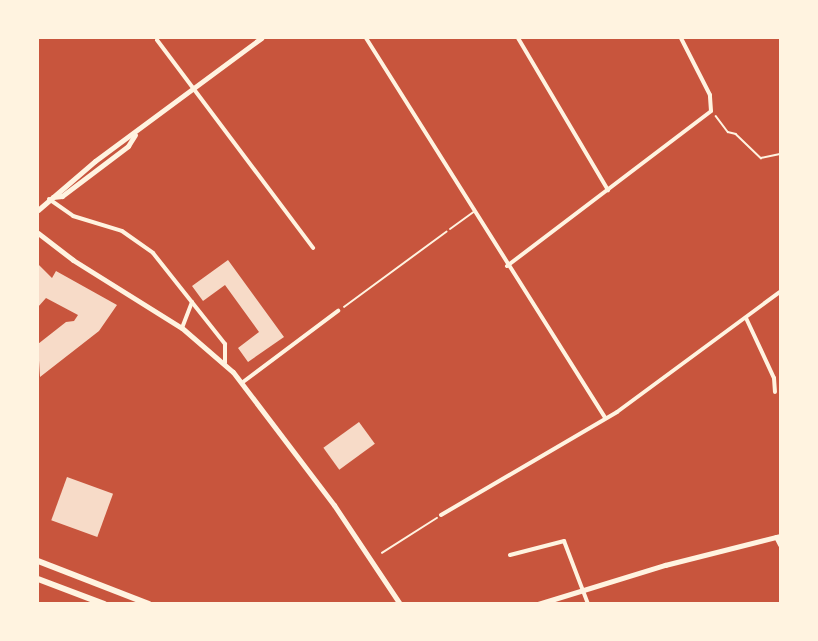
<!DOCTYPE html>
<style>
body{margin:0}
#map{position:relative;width:818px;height:641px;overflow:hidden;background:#c8553d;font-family:Montserrat,sans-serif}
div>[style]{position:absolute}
.building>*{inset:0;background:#f7dbc8;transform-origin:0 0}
.path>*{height:1.5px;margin:-0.75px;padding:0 0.75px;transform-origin:0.75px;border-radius:0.75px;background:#fff3e0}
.service>*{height:2px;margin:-1px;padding:0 1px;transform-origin:1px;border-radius:1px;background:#fff3e0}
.minor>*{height:4px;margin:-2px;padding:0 2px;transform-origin:2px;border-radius:2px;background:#fff3e0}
.tertiary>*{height:5px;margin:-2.5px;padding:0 2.5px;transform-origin:2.5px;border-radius:2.5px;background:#fff3e0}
.primary>*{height:6px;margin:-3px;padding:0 3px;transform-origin:3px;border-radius:3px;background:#fff3e0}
span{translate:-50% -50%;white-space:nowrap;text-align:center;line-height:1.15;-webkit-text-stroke:6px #fff3e0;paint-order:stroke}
.frame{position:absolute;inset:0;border:39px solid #fff3e0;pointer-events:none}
</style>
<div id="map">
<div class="building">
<div style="clip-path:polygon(228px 260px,284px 337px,248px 362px,238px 348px,259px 332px,225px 285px,203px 301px,192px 286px)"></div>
<div style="clip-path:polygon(38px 264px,52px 278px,56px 271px,117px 305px,99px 331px,40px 377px,38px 344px,66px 322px,74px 321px,78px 315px,46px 298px,38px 307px)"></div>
<div style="left:359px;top:422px;width:27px;height:44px;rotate:54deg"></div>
<div style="left:67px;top:477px;width:49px;height:46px;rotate:20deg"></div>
</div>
<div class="path">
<div style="left:716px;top:116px;width:20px;rotate:53deg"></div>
<div style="left:728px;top:132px;width:8px;rotate:14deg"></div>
<div style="left:736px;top:134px;width:35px;rotate:44deg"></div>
<div style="left:761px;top:158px;width:19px;rotate:-12deg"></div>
<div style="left:344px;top:307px;width:127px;rotate:-36.3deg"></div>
<div style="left:382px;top:553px;width:65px;rotate:-32.5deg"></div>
</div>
<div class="service">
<div style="left:450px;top:229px;width:29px;rotate:-36deg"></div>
</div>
<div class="minor">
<div style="left:366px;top:38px;width:449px;rotate:57.8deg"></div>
<div style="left:518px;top:38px;width:177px;rotate:59.4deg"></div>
<div style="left:157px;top:40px;width:260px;rotate:53.1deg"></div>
<div style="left:49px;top:199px;width:29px;rotate:35deg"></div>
<div style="left:73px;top:216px;width:51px;rotate:17deg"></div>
<div style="left:122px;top:231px;width:38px;rotate:35deg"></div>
<div style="left:153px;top:253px;width:116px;rotate:51.6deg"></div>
<div style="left:225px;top:344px;width:19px;rotate:90deg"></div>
<div style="left:507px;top:266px;width:256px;rotate:-37.2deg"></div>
<div style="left:711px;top:111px;width:16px;rotate:-94deg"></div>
<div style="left:710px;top:95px;width:64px;rotate:-117deg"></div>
<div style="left:746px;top:318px;width:66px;rotate:65deg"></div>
<div style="left:774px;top:378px;width:14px;rotate:86deg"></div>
<div style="left:182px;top:328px;width:28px;rotate:-69deg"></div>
<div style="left:243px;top:382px;width:119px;rotate:-36.8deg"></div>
<div style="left:441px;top:515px;width:204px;rotate:-30.3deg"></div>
<div style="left:617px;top:412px;width:202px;rotate:-36.4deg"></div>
<div style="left:776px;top:537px;width:9px;rotate:63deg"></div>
<div style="left:510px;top:555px;width:56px;rotate:-14.5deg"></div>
<div style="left:564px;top:541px;width:67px;rotate:69.1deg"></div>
</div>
<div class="tertiary">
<div style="left:53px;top:197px;width:9px;rotate:-6deg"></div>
<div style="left:62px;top:196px;width:83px;rotate:-37.1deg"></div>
<div style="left:128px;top:146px;width:13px;rotate:-58deg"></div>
<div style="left:38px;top:210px;width:75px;rotate:-40.7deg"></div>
<div style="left:95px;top:161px;width:207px;rotate:-36.5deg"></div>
<div style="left:38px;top:233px;width:44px;rotate:37.6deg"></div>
<div style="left:73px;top:260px;width:128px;rotate:32deg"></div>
<div style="left:182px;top:328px;width:67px;rotate:40.8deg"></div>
<div style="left:233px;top:372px;width:167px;rotate:52.8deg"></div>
<div style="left:334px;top:505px;width:119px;rotate:56.3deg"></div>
<div style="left:538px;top:604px;width:133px;rotate:-17.1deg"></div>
<div style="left:665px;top:565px;width:119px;rotate:-14.2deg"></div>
</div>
<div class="primary">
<div style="left:38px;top:561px;width:119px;rotate:21.2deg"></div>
<div style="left:38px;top:579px;width:71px;rotate:20.7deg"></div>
</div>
<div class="frame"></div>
</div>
